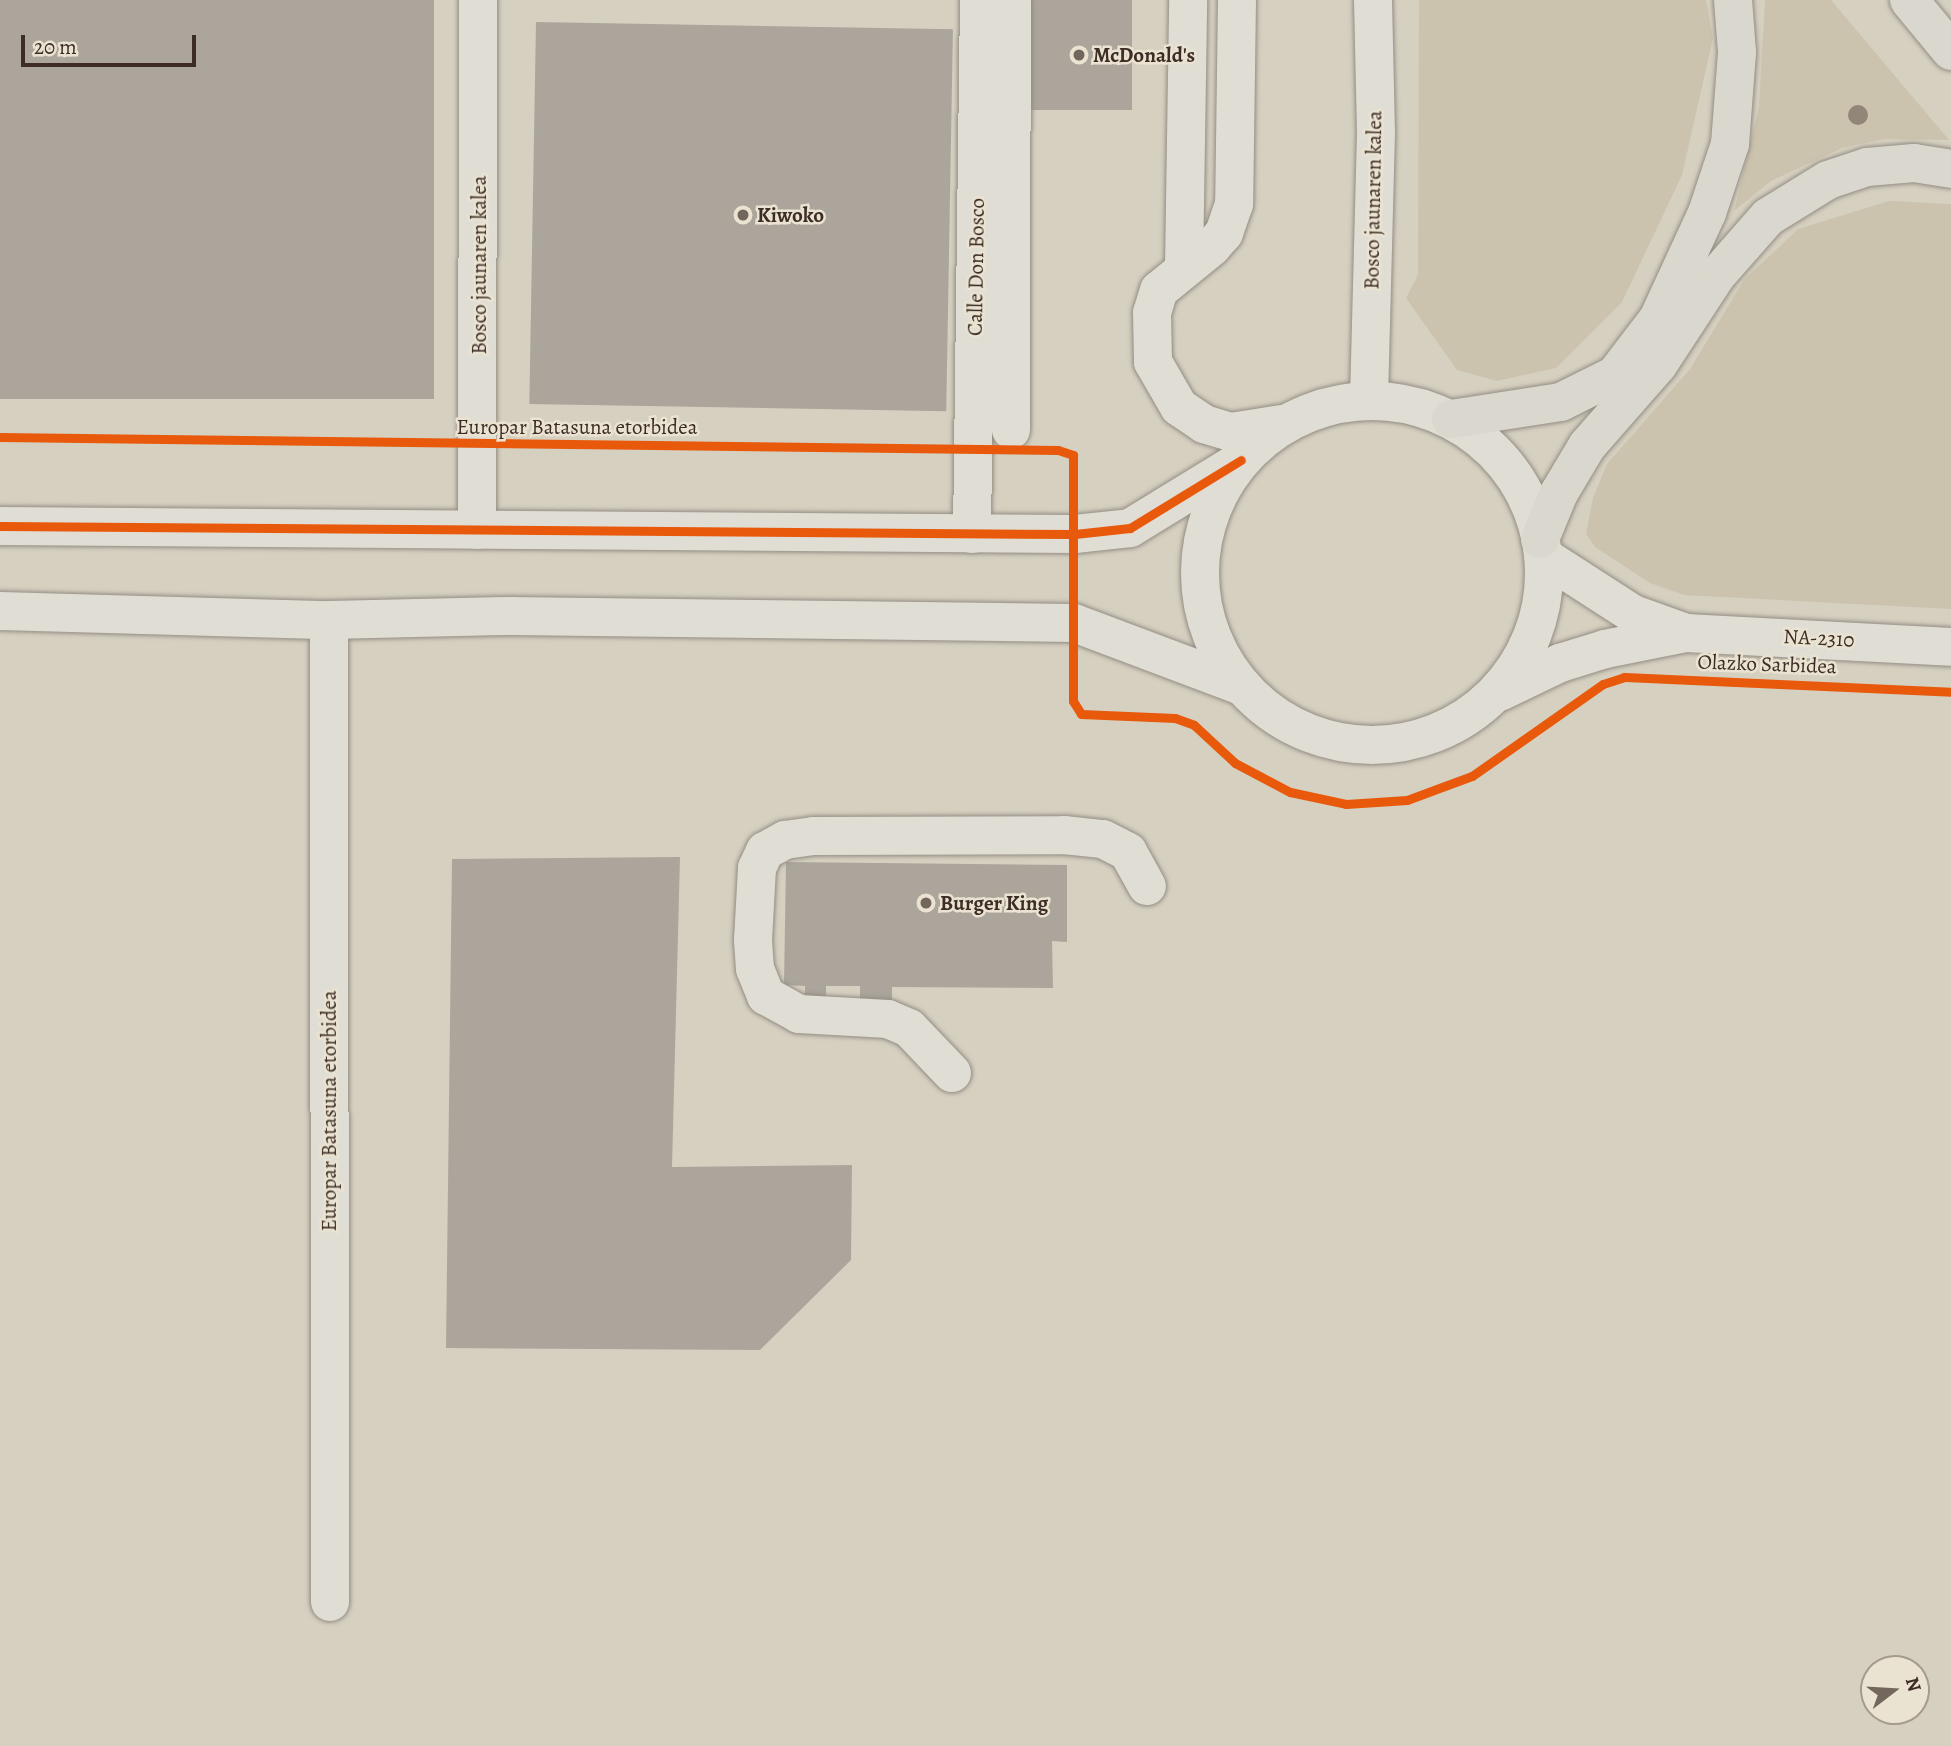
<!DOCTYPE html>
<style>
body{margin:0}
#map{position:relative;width:1951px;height:1746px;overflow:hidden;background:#d6d0c0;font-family:Alegreya,serif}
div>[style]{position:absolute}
.green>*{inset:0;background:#ccc3ae}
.building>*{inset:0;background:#aba59b;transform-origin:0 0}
.roads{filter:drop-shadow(0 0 2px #938d84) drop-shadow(0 0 2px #938d84)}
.minor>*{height:38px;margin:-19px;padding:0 19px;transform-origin:19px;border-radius:19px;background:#e0ddd5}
.minor>.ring{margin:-19px;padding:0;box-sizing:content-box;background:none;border:38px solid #e0ddd5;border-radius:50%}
.highway>*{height:38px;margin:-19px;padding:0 19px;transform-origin:19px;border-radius:19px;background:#dad7ce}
.cycleway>*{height:9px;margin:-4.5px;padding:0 4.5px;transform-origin:4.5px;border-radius:4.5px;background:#e8590c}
.trees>*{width:20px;height:20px;margin:-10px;border-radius:50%;background:#918678}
.dots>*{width:19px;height:19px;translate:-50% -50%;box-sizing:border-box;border:4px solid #eae3d1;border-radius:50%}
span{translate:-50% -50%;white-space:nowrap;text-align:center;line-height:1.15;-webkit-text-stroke:5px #eae3d1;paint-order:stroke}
.poi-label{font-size:21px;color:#3d2d26;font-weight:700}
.left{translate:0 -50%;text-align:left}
.street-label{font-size:21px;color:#3d2d26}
.north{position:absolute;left:1860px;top:1655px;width:70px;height:70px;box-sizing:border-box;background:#eae3d1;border:2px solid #a59a8d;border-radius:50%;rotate:73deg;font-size:19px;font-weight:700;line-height:28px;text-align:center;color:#3d2d26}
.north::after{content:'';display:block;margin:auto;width:24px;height:32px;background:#73665c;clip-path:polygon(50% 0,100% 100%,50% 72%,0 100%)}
.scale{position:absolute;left:21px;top:35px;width:175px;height:32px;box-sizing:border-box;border:4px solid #3d2d26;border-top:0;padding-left:9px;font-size:21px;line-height:24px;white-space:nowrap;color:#3d2d26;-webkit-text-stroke:5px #eae3d1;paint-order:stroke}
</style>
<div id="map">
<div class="green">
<div style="clip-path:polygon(1419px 0,1706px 0,1713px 38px,1682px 175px,1622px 302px,1556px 368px,1497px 381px,1457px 370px,1406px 298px,1418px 275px)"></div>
<div style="clip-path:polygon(1765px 0,1831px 0,1949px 140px,1884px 139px,1842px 148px,1771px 181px,1734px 211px,1759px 107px)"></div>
<div style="clip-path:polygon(1889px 201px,1951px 204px,1951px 609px,1684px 595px,1650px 583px,1595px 547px,1586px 534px,1593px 498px,1607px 464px,1690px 369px,1744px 280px,1798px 229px)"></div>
</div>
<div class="building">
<div style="left:0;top:0;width:434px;height:399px"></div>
<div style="left:1027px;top:0;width:105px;height:110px"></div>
<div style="left:536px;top:22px;width:417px;height:382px;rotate:1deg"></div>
<div style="clip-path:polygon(680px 857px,672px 1167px,852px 1165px,851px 1260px,760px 1350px,446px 1348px,452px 859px)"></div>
<div style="clip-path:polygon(786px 862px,1067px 865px,1067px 942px,1052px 941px,1053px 988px,892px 987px,892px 1002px,860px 1002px,860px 986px,826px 986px,826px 1002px,805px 1001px,805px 986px,784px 985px)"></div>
</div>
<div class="roads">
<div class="minor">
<div style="left:1237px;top:0;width:204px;rotate:90.8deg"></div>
<div style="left:1234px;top:204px;width:31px;rotate:109deg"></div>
<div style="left:1224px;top:233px;width:18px;rotate:131deg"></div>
<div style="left:1212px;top:247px;width:68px;rotate:140.9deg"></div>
<div style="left:1159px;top:290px;width:24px;rotate:107deg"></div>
<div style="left:1152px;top:313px;width:49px;rotate:88.8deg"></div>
<div style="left:1153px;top:362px;width:52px;rotate:60deg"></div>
<div style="left:1179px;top:407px;width:30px;rotate:34deg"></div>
<div style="left:1204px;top:424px;width:28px;rotate:17deg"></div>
<div style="left:1231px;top:432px;width:51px;rotate:-9.1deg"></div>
<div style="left:1184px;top:267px;width:267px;rotate:-89.1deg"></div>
<div style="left:1369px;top:400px;width:267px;rotate:-88.5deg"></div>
<div style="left:1376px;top:133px;width:133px;rotate:-91.3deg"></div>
<div class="ring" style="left:1200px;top:401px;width:306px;height:306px"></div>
<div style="left:1011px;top:430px;width:430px;rotate:-89.9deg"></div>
<div style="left:0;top:526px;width:1075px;rotate:0.43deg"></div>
<div style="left:1075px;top:534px;width:55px;rotate:-6.2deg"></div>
<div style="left:1130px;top:528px;width:130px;rotate:-31.5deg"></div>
<div style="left:477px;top:530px;width:530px;rotate:-89.89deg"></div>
<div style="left:972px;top:534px;width:534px;rotate:-89.25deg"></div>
<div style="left:1543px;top:556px;width:107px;rotate:32.8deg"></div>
<div style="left:1633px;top:614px;width:56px;rotate:19.7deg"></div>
<div style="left:0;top:611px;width:329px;rotate:1.6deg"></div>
<div style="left:329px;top:620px;width:181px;rotate:-1.3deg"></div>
<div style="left:510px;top:616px;width:564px;rotate:0.71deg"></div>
<div style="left:1074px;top:623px;width:176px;rotate:20.6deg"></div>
<div style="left:329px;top:620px;width:982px;rotate:89.94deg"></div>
<div style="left:1500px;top:692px;width:67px;rotate:-25.8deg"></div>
<div style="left:1560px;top:663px;width:47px;rotate:-17.3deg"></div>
<div style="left:1605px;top:649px;width:83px;rotate:-11.2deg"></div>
<div style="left:1686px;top:633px;width:265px;rotate:3deg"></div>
<div style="left:952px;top:1073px;width:62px;rotate:-133.7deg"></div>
<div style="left:909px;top:1028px;width:23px;rotate:-157deg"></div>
<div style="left:888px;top:1019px;width:89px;rotate:-176.8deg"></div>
<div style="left:799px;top:1014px;width:38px;rotate:-151deg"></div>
<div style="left:766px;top:996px;width:29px;rotate:-112deg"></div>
<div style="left:755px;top:969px;width:29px;rotate:-94deg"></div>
<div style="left:753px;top:940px;width:72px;rotate:-86.8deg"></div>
<div style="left:757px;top:868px;width:19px;rotate:-65deg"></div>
<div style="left:765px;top:851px;width:23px;rotate:-29deg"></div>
<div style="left:785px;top:840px;width:29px;rotate:-8deg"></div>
<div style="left:814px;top:836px;width:250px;rotate:-0.2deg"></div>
<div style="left:1064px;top:835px;width:39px;rotate:6deg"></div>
<div style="left:1103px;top:839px;width:28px;rotate:27deg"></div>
<div style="left:1128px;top:852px;width:39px;rotate:61deg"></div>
</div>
<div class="highway">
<div style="left:1909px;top:0;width:66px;rotate:50.5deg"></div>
<div style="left:1451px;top:419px;width:111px;rotate:-8.8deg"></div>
<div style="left:1561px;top:402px;width:60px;rotate:-26.6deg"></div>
<div style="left:1615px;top:375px;width:71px;rotate:-52.5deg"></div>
<div style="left:1658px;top:319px;width:117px;rotate:-65.2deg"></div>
<div style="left:1707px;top:213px;width:73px;rotate:-71.6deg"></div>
<div style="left:1730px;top:144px;width:92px;rotate:-85.6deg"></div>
<div style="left:1737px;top:52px;width:52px;rotate:-94.4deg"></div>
<div style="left:1540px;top:539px;width:50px;rotate:-67.6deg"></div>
<div style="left:1559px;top:493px;width:55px;rotate:-59.2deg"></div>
<div style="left:1587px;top:446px;width:108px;rotate:-48.8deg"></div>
<div style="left:1658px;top:365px;width:108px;rotate:-56.8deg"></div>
<div style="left:1717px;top:275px;width:77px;rotate:-48.7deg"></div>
<div style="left:1768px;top:217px;width:70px;rotate:-31.7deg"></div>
<div style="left:1828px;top:180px;width:41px;rotate:-18.4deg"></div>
<div style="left:1867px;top:167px;width:47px;rotate:-4.9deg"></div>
<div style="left:1914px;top:163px;width:37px;rotate:9deg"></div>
</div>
</div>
<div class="cycleway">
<div style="left:0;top:437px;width:1058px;rotate:0.7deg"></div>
<div style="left:1058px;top:450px;width:16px;rotate:18deg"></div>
<div style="left:1073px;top:455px;width:246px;rotate:90deg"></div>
<div style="left:1073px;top:701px;width:15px;rotate:58deg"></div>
<div style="left:1081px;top:714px;width:94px;rotate:2.4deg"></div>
<div style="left:1175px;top:718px;width:20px;rotate:20deg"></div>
<div style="left:1194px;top:725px;width:56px;rotate:42.8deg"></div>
<div style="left:1235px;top:763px;width:62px;rotate:27.8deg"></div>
<div style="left:1290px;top:792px;width:57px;rotate:12.1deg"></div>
<div style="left:1346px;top:804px;width:61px;rotate:-3.8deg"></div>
<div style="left:1407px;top:800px;width:69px;rotate:-20.3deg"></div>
<div style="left:1472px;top:776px;width:160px;rotate:-35.1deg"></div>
<div style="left:1603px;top:684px;width:22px;rotate:-18deg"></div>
<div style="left:1624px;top:677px;width:327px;rotate:2.6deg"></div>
<div style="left:0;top:526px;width:1075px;rotate:0.43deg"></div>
<div style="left:1075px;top:534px;width:55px;rotate:-6.2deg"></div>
<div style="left:1130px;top:528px;width:130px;rotate:-31.5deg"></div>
</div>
<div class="trees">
<div style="left:1858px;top:115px"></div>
</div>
<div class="dots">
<div style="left:1079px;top:55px;background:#73665c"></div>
<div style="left:743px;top:215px;background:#73665c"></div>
<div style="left:926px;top:903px;background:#73665c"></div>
</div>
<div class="poi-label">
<span class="left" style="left:1093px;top:55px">McDonald's</span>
<span class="left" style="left:757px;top:215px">Kiwoko</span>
<span class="left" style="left:940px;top:903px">Burger King</span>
</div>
<div class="street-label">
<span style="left:1373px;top:200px;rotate:-89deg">Bosco jaunaren kalea</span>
<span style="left:479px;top:265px;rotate:-90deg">Bosco jaunaren kalea</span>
<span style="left:976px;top:267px;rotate:-89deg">Calle Don Bosco</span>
<span style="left:577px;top:427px">Europar Batasuna etorbidea</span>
<span style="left:1819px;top:638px;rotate:3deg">NA-2310</span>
<span style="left:1767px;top:664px;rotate:2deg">Olazko Sarbidea</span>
<span style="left:329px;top:1111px;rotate:-90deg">Europar Batasuna etorbidea</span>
</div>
<div class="north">N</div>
<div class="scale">20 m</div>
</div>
